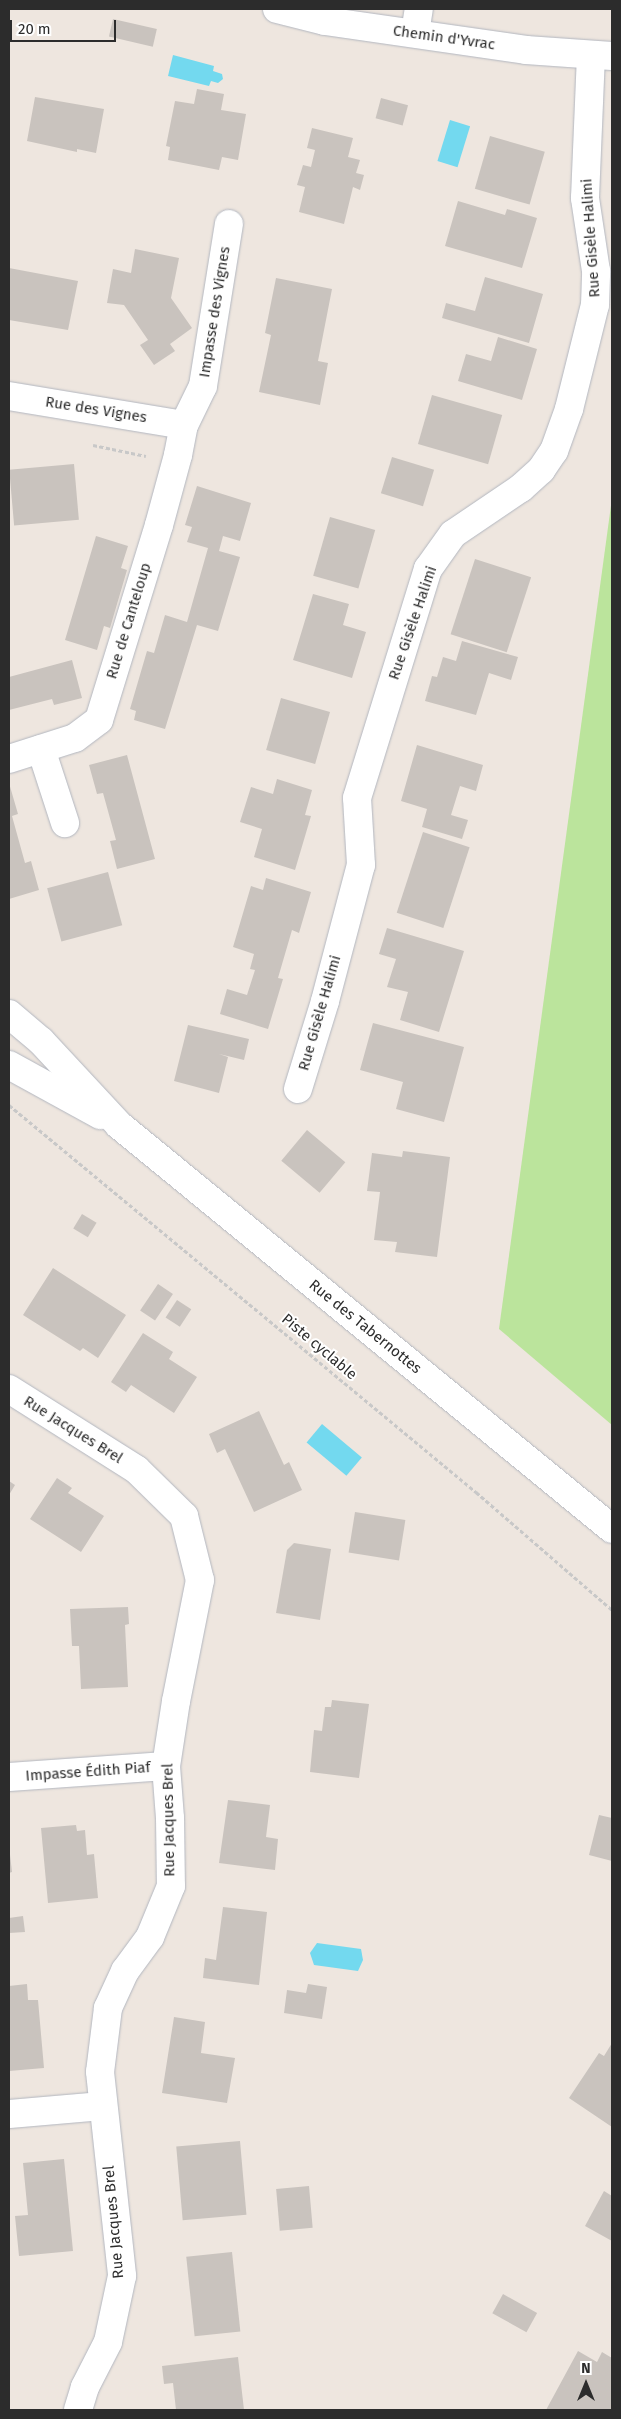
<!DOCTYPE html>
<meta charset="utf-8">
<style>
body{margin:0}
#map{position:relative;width:621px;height:2419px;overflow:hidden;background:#eee6df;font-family:"Fira Sans",sans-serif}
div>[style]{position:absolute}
.green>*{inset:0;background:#bbe49c}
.water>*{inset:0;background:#73d9ef;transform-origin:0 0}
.building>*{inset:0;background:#c9c3be;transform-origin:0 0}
.path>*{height:3px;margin-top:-1.5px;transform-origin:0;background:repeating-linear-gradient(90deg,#c8c8c8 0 4px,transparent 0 6.5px)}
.roads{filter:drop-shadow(0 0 1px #b2b6bf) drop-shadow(0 0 1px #b2b6bf)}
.minor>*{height:28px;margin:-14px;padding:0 14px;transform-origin:14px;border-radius:14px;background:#fff}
span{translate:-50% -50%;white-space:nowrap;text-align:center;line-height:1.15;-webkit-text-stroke:4px #fff;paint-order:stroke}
.street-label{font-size:15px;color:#2c2c2c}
.frame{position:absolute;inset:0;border:10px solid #2c2c2c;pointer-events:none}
.north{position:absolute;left:561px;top:2359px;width:50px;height:50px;-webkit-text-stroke:4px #fff;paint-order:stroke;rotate:0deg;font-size:14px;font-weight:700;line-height:20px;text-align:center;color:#2c2c2c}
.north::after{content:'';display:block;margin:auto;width:18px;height:22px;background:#2c2c2c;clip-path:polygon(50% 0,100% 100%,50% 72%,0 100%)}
.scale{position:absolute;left:10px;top:20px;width:106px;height:22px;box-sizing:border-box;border:2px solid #2c2c2c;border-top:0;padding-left:6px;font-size:15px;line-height:18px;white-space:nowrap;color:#2c2c2c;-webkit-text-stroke:4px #fff;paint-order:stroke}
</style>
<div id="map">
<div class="green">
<div style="clip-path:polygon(612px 498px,612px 1425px,499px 1329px)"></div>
</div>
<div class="water">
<div style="clip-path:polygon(173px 55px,214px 66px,213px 71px,222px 74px,223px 79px,218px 83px,211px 81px,209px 86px,168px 76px)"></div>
<div style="left:450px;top:120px;width:21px;height:43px;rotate:17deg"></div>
<div style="left:322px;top:1424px;width:52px;height:24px;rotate:40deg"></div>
<div style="clip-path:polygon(317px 1943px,361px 1949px,363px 1960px,358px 1971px,314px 1965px,310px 1953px)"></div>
</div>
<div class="building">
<div style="left:113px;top:19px;width:45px;height:18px;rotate:13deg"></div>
<div style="clip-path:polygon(197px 89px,224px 94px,221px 110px,246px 114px,238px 160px,222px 157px,219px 170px,168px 160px,170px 147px,166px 146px,175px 101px,194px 104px)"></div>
<div style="clip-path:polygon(35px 97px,104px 109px,96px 153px,77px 149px,77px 152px,27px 141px)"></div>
<div style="left:381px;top:98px;width:28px;height:21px;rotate:15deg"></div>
<div style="clip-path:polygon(312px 128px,353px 138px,348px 157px,360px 160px,356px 173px,364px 175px,360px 190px,353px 187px,344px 224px,299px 212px,305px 187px,297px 185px,303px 165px,311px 167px,315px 150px,307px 148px)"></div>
<div style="left:490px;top:136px;width:57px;height:55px;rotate:16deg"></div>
<div style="clip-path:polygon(458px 201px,505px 215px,507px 209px,537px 218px,522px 268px,445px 246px)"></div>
<div style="clip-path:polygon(135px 249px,179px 258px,171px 298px,192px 328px,170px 344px,175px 351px,154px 365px,140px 345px,148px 340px,124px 305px,107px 303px,113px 269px,131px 273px)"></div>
<div style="clip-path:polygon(9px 268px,78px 281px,68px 330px,9px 320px)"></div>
<div style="clip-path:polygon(485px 277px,543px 294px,529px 343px,442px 318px,446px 303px,475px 311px)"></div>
<div style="clip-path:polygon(276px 278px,332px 289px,318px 361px,328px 363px,320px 405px,259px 392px,271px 335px,265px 333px)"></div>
<div style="clip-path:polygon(498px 337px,537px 349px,522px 400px,458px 381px,466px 354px,491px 361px)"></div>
<div style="left:432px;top:395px;width:73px;height:51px;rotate:16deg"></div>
<div style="left:392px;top:457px;width:44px;height:38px;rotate:17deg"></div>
<div style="left:74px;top:464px;width:56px;height:65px;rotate:85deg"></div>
<div style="clip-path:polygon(197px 486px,251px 503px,240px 541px,223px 536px,219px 551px,240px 557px,218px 631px,197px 625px,165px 729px,134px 720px,136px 711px,130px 709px,147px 651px,154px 653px,165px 615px,187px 622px,208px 548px,187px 542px,192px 527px,185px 525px)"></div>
<div style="left:330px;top:517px;width:47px;height:61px;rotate:16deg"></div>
<div style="clip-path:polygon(96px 536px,128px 546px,121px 568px,127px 570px,110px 628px,104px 626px,97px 650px,65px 640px)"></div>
<div style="left:475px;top:559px;width:59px;height:79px;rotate:18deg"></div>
<div style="clip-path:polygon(313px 594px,349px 604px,343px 625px,366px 632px,352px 678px,293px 660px)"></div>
<div style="clip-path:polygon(462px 641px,518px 657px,511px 680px,489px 673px,476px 715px,425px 701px,432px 676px,437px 677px,443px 657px,456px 661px)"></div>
<div style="clip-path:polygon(72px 660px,82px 698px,54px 705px,52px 699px,9px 710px,9px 677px)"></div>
<div style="left:281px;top:698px;width:51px;height:54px;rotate:16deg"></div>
<div style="clip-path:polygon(417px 745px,483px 765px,476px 791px,460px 786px,451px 815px,468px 820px,462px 839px,422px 827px,427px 809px,401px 801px)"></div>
<div style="clip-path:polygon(127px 755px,155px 859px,117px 869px,110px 841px,116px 840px,103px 793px,97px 794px,89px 765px)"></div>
<div style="clip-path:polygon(277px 779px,312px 790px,305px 815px,311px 816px,295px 870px,254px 857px,262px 829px,240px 822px,251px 787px,273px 794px)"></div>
<div style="clip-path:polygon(9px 783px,18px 814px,12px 816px,25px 863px,31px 861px,39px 890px,9px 899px)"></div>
<div style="left:423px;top:832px;width:49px;height:85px;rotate:18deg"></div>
<div style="left:108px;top:872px;width:55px;height:63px;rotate:75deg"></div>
<div style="clip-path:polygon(266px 878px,311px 892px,299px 933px,292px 930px,278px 978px,283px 979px,268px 1029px,220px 1014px,227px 989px,247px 995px,255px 970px,250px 969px,254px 954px,233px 947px,251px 886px,263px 890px)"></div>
<div style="clip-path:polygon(387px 928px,464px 951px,439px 1032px,400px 1020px,408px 992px,387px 987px,396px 959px,379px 954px)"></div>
<div style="clip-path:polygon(373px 1023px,464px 1047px,444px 1122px,396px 1109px,403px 1082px,360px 1070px)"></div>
<div style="clip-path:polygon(188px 1025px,249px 1039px,244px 1060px,219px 1054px,228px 1057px,219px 1093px,174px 1081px)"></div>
<div style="left:307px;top:1130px;width:50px;height:40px;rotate:40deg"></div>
<div style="clip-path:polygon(403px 1151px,450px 1157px,437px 1257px,395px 1252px,397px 1242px,374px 1240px,380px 1192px,367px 1191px,372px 1153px,402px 1157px)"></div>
<div style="left:82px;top:1214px;width:17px;height:17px;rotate:31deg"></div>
<div style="clip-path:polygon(53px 1268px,126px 1315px,98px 1358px,83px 1348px,80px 1351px,23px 1315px)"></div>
<div style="left:158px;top:1284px;width:18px;height:32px;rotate:34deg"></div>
<div style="left:177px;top:1300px;width:17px;height:21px;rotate:33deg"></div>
<div style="clip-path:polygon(143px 1333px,173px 1352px,169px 1359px,197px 1377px,174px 1413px,131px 1385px,126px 1392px,111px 1382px)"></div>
<div style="clip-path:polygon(259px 1411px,284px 1465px,289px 1462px,302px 1490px,254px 1512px,225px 1449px,217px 1453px,209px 1434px)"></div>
<div style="clip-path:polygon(57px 1478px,72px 1488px,68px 1493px,104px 1516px,81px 1552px,30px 1519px)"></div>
<div style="clip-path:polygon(9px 1481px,15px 1485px,9px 1495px)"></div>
<div style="left:355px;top:1512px;width:51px;height:41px;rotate:9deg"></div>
<div style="clip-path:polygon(294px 1543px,331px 1549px,320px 1620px,276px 1613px,287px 1550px)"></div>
<div style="clip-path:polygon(128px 1607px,129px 1624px,125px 1625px,128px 1687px,81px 1689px,79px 1646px,72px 1646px,70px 1609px)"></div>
<div style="clip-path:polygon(332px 1700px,369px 1704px,359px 1778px,310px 1772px,314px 1730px,322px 1731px,325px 1707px,331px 1707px)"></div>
<div style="clip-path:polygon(228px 1800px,270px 1805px,266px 1837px,278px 1839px,275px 1870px,219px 1863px)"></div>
<div style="clip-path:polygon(599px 1815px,612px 1818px,612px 1861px,589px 1855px)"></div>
<div style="clip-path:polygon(76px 1825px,77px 1831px,85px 1830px,87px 1855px,94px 1854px,98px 1898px,48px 1903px,41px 1828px)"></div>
<div style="clip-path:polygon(9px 1846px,12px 1872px,9px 1873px)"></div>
<div style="clip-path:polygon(223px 1907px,267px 1912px,259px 1985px,203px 1978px,205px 1958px,216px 1960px)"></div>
<div style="clip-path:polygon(23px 1916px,25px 1932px,9px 1933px,9px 1918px)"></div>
<div style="clip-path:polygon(27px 1984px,28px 2000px,38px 2000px,44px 2068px,9px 2071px,9px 1986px)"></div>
<div style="clip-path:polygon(308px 1984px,327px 1987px,322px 2019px,284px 2013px,287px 1990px,306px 1993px)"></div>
<div style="clip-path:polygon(174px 2017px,205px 2022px,201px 2053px,235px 2058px,227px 2103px,162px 2093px)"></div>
<div style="clip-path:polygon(612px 2043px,612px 2127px,569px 2098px,599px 2053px,604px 2056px)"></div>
<div style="left:240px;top:2141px;width:74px;height:64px;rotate:85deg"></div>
<div style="clip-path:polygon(64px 2159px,73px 2251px,19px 2256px,15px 2216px,28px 2215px,23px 2163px)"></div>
<div style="left:309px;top:2186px;width:42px;height:33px;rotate:85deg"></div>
<div style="clip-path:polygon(604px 2191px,612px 2196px,612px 2241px,585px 2226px)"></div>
<div style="left:232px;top:2252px;width:80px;height:46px;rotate:84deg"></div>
<div style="left:503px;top:2294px;width:39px;height:22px;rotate:29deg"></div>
<div style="clip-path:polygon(578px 2351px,597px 2362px,602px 2352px,612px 2358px,612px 2410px,546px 2410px)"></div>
<div style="clip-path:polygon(238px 2357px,244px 2410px,176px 2410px,173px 2383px,164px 2384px,162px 2366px)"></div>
</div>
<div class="path">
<div style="left:93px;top:445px;width:54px;rotate:11.7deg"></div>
<div style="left:9px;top:1105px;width:607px;rotate:39.65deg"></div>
<div style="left:476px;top:1492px;width:180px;rotate:40.9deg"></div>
</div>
<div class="roads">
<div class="minor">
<div style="left:277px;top:9px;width:49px;rotate:14deg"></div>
<div style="left:325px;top:21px;width:203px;rotate:8.2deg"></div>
<div style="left:526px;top:50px;width:86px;rotate:4deg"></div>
<div style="left:415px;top:33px;width:24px;rotate:-81deg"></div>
<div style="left:9px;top:396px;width:177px;rotate:9.4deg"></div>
<div style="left:41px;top:749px;width:78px;rotate:72deg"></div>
<div style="left:9px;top:759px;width:69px;rotate:-17.7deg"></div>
<div style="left:75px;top:738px;width:30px;rotate:-37deg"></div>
<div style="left:99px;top:720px;width:204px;rotate:-72.9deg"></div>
<div style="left:159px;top:525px;width:73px;rotate:-74.8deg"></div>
<div style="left:178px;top:455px;width:31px;rotate:-79deg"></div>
<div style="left:184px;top:425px;width:43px;rotate:-64deg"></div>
<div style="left:203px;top:386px;width:164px;rotate:-80.9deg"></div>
<div style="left:9px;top:1014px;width:42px;rotate:40.2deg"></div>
<div style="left:41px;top:1041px;width:115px;rotate:47.1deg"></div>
<div style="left:119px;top:1125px;width:637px;rotate:39.33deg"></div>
<div style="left:9px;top:1065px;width:104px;rotate:28.8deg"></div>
<div style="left:298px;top:1089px;width:92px;rotate:-72.9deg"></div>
<div style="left:325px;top:1001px;width:141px;rotate:-75.2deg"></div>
<div style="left:361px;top:865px;width:67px;rotate:-93.4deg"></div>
<div style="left:357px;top:798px;width:240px;rotate:-72.8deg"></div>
<div style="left:428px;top:569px;width:43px;rotate:-54.5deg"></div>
<div style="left:453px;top:534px;width:82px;rotate:-34.1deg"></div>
<div style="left:521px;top:488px;width:27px;rotate:-42deg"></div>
<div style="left:541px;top:470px;width:23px;rotate:-56deg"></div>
<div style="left:554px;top:451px;width:45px;rotate:-70.3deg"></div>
<div style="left:569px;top:409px;width:107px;rotate:-76deg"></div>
<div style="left:595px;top:305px;width:34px;rotate:-88deg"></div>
<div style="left:596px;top:271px;width:74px;rotate:-98.6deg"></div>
<div style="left:585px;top:198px;width:143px;rotate:-87.6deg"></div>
<div style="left:9px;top:1389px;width:151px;rotate:32.3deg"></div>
<div style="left:137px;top:1470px;width:66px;rotate:44.4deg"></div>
<div style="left:184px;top:1516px;width:66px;rotate:76deg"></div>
<div style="left:200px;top:1580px;width:123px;rotate:101.2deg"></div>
<div style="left:176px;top:1701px;width:66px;rotate:98.7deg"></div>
<div style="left:166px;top:1766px;width:52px;rotate:85.6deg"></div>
<div style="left:170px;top:1818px;width:68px;rotate:89.2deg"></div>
<div style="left:171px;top:1886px;width:55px;rotate:112.4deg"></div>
<div style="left:150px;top:1937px;width:42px;rotate:126.3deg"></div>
<div style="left:125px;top:1971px;width:41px;rotate:114.7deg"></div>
<div style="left:108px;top:2008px;width:64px;rotate:97.1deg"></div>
<div style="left:100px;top:2072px;width:205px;rotate:83.8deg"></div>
<div style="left:122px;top:2276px;width:67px;rotate:102deg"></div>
<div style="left:108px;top:2342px;width:51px;rotate:117.1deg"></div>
<div style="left:85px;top:2387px;width:24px;rotate:107deg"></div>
<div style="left:9px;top:1777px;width:157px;rotate:-4deg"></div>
<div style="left:9px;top:2114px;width:94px;rotate:-4.9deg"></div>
</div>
</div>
<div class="street-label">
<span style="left:444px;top:38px;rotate:8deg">Chemin d'Yvrac</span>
<span style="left:591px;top:238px;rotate:-94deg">Rue Gisèle Halimi</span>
<span style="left:215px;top:312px;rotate:-81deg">Impasse des Vignes</span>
<span style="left:96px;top:410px;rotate:9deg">Rue des Vignes</span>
<span style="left:129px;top:621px;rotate:-73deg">Rue de Canteloup</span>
<span style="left:413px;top:623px;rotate:-71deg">Rue Gisèle Halimi</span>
<span style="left:320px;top:1013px;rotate:-74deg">Rue Gisèle Halimi</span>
<span style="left:365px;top:1327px;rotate:39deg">Rue des Tabernottes</span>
<span style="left:319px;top:1347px;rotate:40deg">Piste cyclable</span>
<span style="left:73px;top:1430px;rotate:32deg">Rue Jacques Brel</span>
<span style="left:88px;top:1772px;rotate:-4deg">Impasse Édith Piaf</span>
<span style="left:169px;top:1820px;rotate:-91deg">Rue Jacques Brel</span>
<span style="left:114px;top:2222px;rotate:-95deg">Rue Jacques Brel</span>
</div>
<div class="frame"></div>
<div class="north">N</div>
<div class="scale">20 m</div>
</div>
